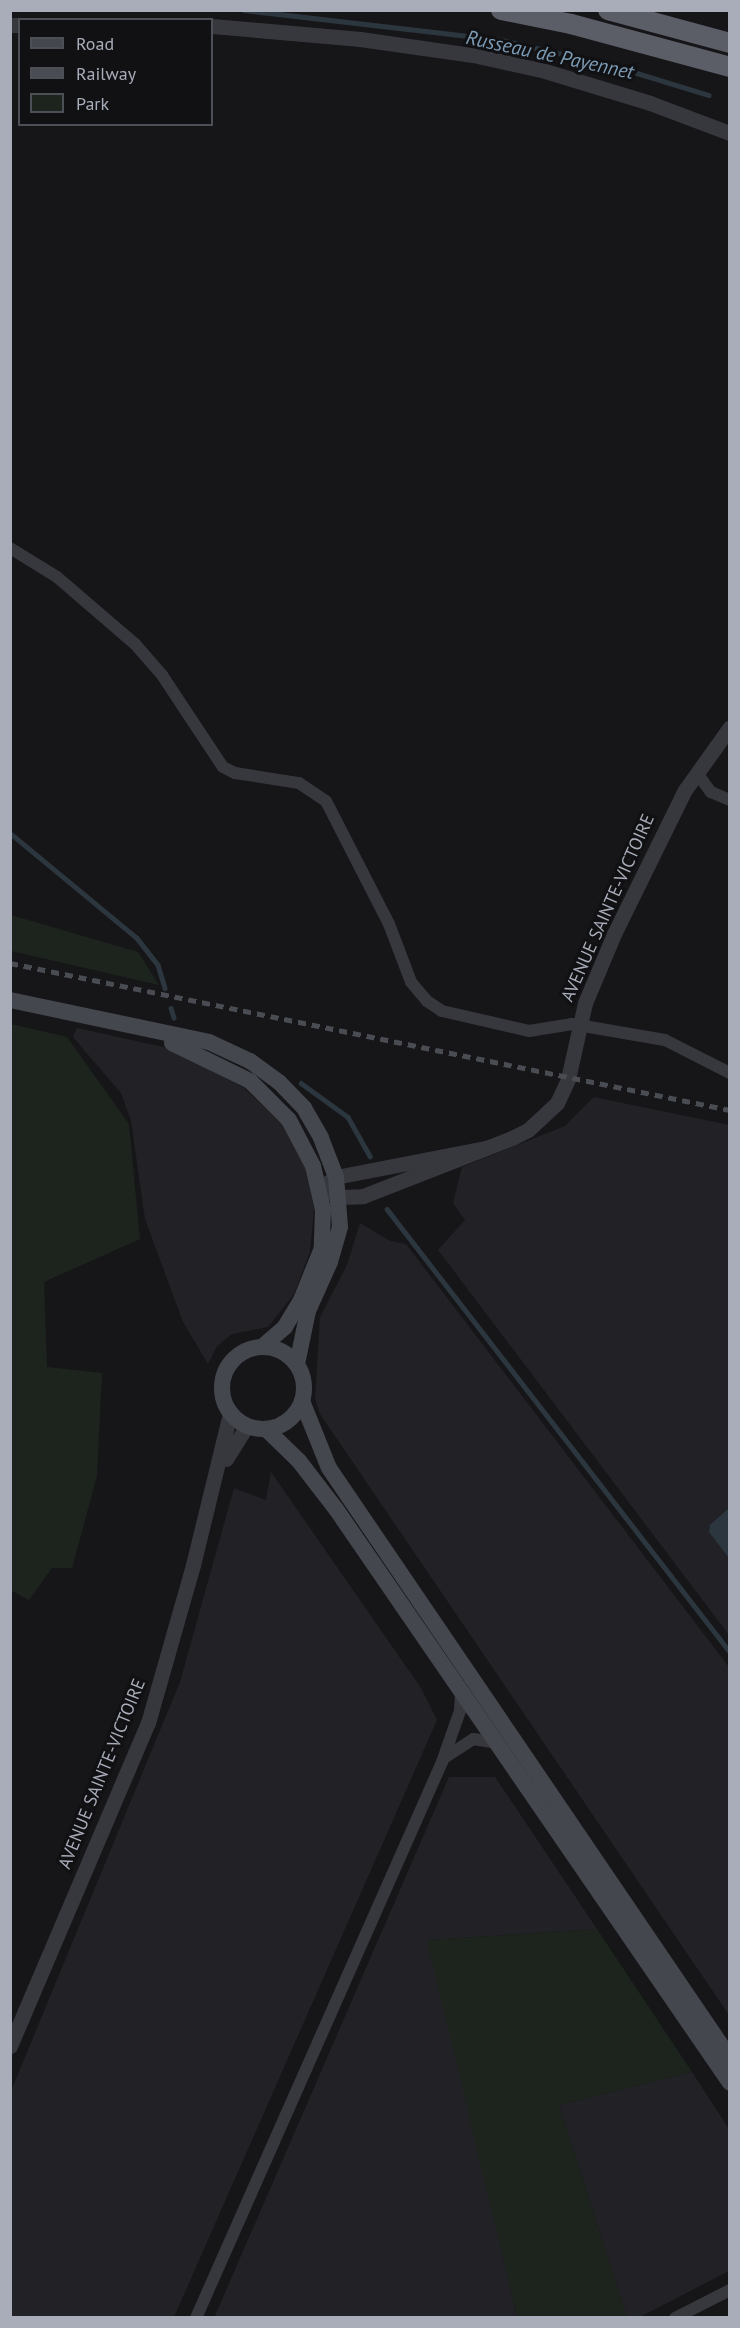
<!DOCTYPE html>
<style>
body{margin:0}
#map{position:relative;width:740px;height:2328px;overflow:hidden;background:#161619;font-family:"PT Sans",sans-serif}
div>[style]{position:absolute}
.built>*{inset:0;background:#222226}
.green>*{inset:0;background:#1c241d}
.water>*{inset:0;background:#2c363e}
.stream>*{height:4.5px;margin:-2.25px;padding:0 2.25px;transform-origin:2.25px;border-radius:2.25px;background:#2c363e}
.minor>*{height:12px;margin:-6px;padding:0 6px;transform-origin:6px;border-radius:6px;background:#37383e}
.tertiary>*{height:15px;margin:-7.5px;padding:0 7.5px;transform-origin:7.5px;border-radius:7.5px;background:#37383e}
.secondary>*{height:16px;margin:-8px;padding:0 8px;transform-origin:8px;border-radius:8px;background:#45474e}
.secondary>.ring{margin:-8px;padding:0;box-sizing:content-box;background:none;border:16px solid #45474e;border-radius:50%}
.trunk>*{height:20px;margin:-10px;padding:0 10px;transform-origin:10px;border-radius:10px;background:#5b5e66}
.rail>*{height:4.5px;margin-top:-2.25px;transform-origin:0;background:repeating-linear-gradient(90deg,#4a4c53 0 8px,transparent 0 14px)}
span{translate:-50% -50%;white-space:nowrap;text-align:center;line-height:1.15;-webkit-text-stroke:6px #111114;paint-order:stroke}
.street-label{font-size:18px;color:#a8adb9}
.water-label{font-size:20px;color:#7d9cb6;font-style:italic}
.frame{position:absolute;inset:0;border:12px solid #a8adb9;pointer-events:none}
.legend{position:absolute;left:18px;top:18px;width:195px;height:108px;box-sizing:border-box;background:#111114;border:2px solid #4d4f56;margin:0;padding:8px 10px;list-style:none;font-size:18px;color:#a8adb9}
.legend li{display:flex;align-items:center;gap:12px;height:30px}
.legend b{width:30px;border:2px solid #4d4f56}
</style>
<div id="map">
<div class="built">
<div style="clip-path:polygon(77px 1028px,168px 1048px,244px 1088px,284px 1126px,305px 1166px,314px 1209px,310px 1252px,294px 1294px,268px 1327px,232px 1334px,217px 1346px,208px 1364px,183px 1322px,145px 1219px,131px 1121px,121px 1093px,73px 1037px)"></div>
<div style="clip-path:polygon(594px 1097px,729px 1125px,729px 1635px,438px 1250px,465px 1220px,453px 1203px,462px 1167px,565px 1126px)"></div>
<div style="clip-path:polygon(360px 1223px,390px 1241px,406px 1244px,729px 1667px,729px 2015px,320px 1414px,315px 1399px,320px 1317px,347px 1265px)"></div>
<div style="clip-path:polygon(271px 1472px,421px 1688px,437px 1720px,174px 2317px,11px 2317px,11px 2091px,180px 1682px,234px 1488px,266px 1500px)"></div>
<div style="clip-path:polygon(449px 1777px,495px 1777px,597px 1929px,428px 1940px,517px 2317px,214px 2318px)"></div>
<div style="clip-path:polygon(692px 2072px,729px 2129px,729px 2271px,640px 2317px,627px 2317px,559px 2105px)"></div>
</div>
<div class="green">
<div style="clip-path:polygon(11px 915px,138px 952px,159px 985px,11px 951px)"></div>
<div style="clip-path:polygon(11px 1024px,67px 1037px,129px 1124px,140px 1239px,44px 1282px,47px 1367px,102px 1373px,97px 1476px,72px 1568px,52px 1568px,29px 1600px,10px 1590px)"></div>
<div style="clip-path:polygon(597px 1929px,692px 2072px,559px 2105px,627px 2317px,517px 2317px,427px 1940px)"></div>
</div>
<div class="water">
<div style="clip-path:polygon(729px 1508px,729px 1558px,709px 1532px,710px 1525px)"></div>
</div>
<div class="stream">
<div style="left:244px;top:10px;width:260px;rotate:6.6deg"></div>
<div style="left:502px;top:40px;width:115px;rotate:13.1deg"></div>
<div style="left:614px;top:66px;width:99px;rotate:17deg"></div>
<div style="left:10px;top:833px;width:165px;rotate:39.6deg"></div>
<div style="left:137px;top:938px;width:34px;rotate:52deg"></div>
<div style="left:158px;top:965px;width:24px;rotate:73deg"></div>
<div style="left:171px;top:1008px;width:10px;rotate:73deg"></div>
<div style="left:301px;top:1083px;width:58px;rotate:35.9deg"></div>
<div style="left:348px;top:1117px;width:45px;rotate:60.6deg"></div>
<div style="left:387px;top:1209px;width:560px;rotate:52.25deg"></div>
</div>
<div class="minor">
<div style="left:10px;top:548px;width:55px;rotate:31.7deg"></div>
<div style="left:57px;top:577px;width:103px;rotate:40.7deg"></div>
<div style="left:135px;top:644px;width:41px;rotate:48.9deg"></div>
<div style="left:162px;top:675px;width:110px;rotate:56.5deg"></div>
<div style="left:223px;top:767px;width:13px;rotate:27deg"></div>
<div style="left:235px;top:773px;width:65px;rotate:8.9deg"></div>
<div style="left:299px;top:783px;width:32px;rotate:34deg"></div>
<div style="left:326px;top:801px;width:138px;rotate:62.9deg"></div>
<div style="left:389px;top:924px;width:62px;rotate:69.2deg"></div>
<div style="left:411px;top:982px;width:25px;rotate:50deg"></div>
<div style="left:427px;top:1001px;width:18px;rotate:34deg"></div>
<div style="left:442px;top:1011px;width:89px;rotate:12.9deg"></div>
<div style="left:529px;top:1031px;width:44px;rotate:-9.2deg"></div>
<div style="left:572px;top:1024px;width:94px;rotate:9.8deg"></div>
<div style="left:665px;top:1040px;width:73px;rotate:26.9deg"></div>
<div style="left:697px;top:773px;width:24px;rotate:54deg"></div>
<div style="left:711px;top:792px;width:21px;rotate:23deg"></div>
<div style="left:444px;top:1758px;width:35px;rotate:-33deg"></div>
<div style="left:473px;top:1739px;width:24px;rotate:9deg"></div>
<div style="left:196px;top:2318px;width:608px;rotate:-66.13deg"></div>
<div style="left:442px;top:1762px;width:54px;rotate:-70.6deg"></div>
<div style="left:460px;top:1711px;width:20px;rotate:-87deg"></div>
<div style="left:675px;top:2318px;width:62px;rotate:-27deg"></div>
</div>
<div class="tertiary">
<div style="left:10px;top:25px;width:10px"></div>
<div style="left:212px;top:26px;width:149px;rotate:5deg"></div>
<div style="left:360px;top:39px;width:114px;rotate:8.1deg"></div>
<div style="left:473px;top:55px;width:74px;rotate:12.5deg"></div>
<div style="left:545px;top:71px;width:110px;rotate:16.9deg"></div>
<div style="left:650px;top:103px;width:85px;rotate:20.6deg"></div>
<div style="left:485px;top:1148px;width:152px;rotate:169deg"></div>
<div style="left:336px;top:1177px;width:20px;rotate:147deg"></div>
<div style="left:319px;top:1188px;width:22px;rotate:24deg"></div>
<div style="left:339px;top:1197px;width:24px;rotate:-2deg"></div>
<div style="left:363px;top:1196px;width:160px;rotate:-21.3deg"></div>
<div style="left:512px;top:1138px;width:18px;rotate:-27deg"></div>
<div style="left:528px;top:1130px;width:40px;rotate:-43deg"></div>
<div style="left:557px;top:1103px;width:26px;rotate:-65deg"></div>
<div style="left:568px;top:1079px;width:78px;rotate:-77.4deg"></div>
<div style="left:585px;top:1003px;width:75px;rotate:-67.2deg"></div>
<div style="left:614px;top:934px;width:161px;rotate:-63.8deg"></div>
<div style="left:685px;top:790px;width:77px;rotate:-54.5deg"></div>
<div style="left:226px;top:1459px;width:39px;rotate:-58deg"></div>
<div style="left:10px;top:2046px;width:351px;rotate:-66.9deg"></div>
<div style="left:148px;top:1723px;width:164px;rotate:-74.1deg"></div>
<div style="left:193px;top:1565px;width:156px;rotate:-76.3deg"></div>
</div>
<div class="secondary">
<div style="left:10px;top:1000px;width:203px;rotate:11.9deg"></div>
<div style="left:209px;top:1042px;width:45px;rotate:24.9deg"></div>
<div style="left:250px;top:1061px;width:36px;rotate:36deg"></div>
<div style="left:279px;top:1082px;width:36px;rotate:46deg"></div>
<div style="left:304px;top:1108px;width:34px;rotate:60deg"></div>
<div style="left:321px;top:1138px;width:42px;rotate:69deg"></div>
<div style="left:336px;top:1177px;width:50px;rotate:85.4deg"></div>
<div style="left:340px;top:1227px;width:36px;rotate:106deg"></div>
<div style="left:330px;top:1262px;width:54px;rotate:114.2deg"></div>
<div style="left:308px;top:1311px;width:54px;rotate:101.7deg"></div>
<div style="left:172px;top:1043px;width:87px;rotate:26deg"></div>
<div style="left:250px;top:1081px;width:55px;rotate:45deg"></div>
<div style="left:289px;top:1120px;width:52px;rotate:62.4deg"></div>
<div style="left:313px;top:1166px;width:45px;rotate:77.2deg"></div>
<div style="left:323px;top:1210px;width:38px;rotate:92deg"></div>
<div style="left:322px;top:1248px;width:56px;rotate:112deg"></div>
<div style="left:301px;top:1300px;width:31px;rotate:121deg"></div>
<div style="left:285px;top:1327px;width:29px;rotate:139deg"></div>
<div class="ring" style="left:222px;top:1347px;width:66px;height:66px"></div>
<div style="left:302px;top:1401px;width:72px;rotate:68.1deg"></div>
<div style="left:329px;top:1468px;width:713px;rotate:55.8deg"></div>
<div style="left:266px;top:1429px;width:46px;rotate:44.1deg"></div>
<div style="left:299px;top:1461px;width:61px;rotate:52.4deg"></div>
<div style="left:336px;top:1509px;width:696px;rotate:55.53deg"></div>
</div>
<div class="trunk">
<div style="left:501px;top:10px;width:71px;rotate:11.3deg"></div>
<div style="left:571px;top:24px;width:165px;rotate:15.1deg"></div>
<div style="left:608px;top:10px;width:126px;rotate:15.1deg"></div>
</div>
<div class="rail">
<div style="left:10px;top:963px;width:735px;rotate:11.54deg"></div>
</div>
<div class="street-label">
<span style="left:608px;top:908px;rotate:-66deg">AVENUE SAINTE-VICTOIRE</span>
<span style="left:102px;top:1774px;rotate:-68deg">AVENUE SAINTE-VICTOIRE</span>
</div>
<div class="water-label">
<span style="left:550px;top:55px;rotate:12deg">Russeau de Payennet</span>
</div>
<div class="frame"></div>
<ul class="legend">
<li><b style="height:8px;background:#45474e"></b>Road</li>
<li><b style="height:8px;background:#4a4c53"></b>Railway</li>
<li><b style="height:16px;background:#1c241d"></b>Park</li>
</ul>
</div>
